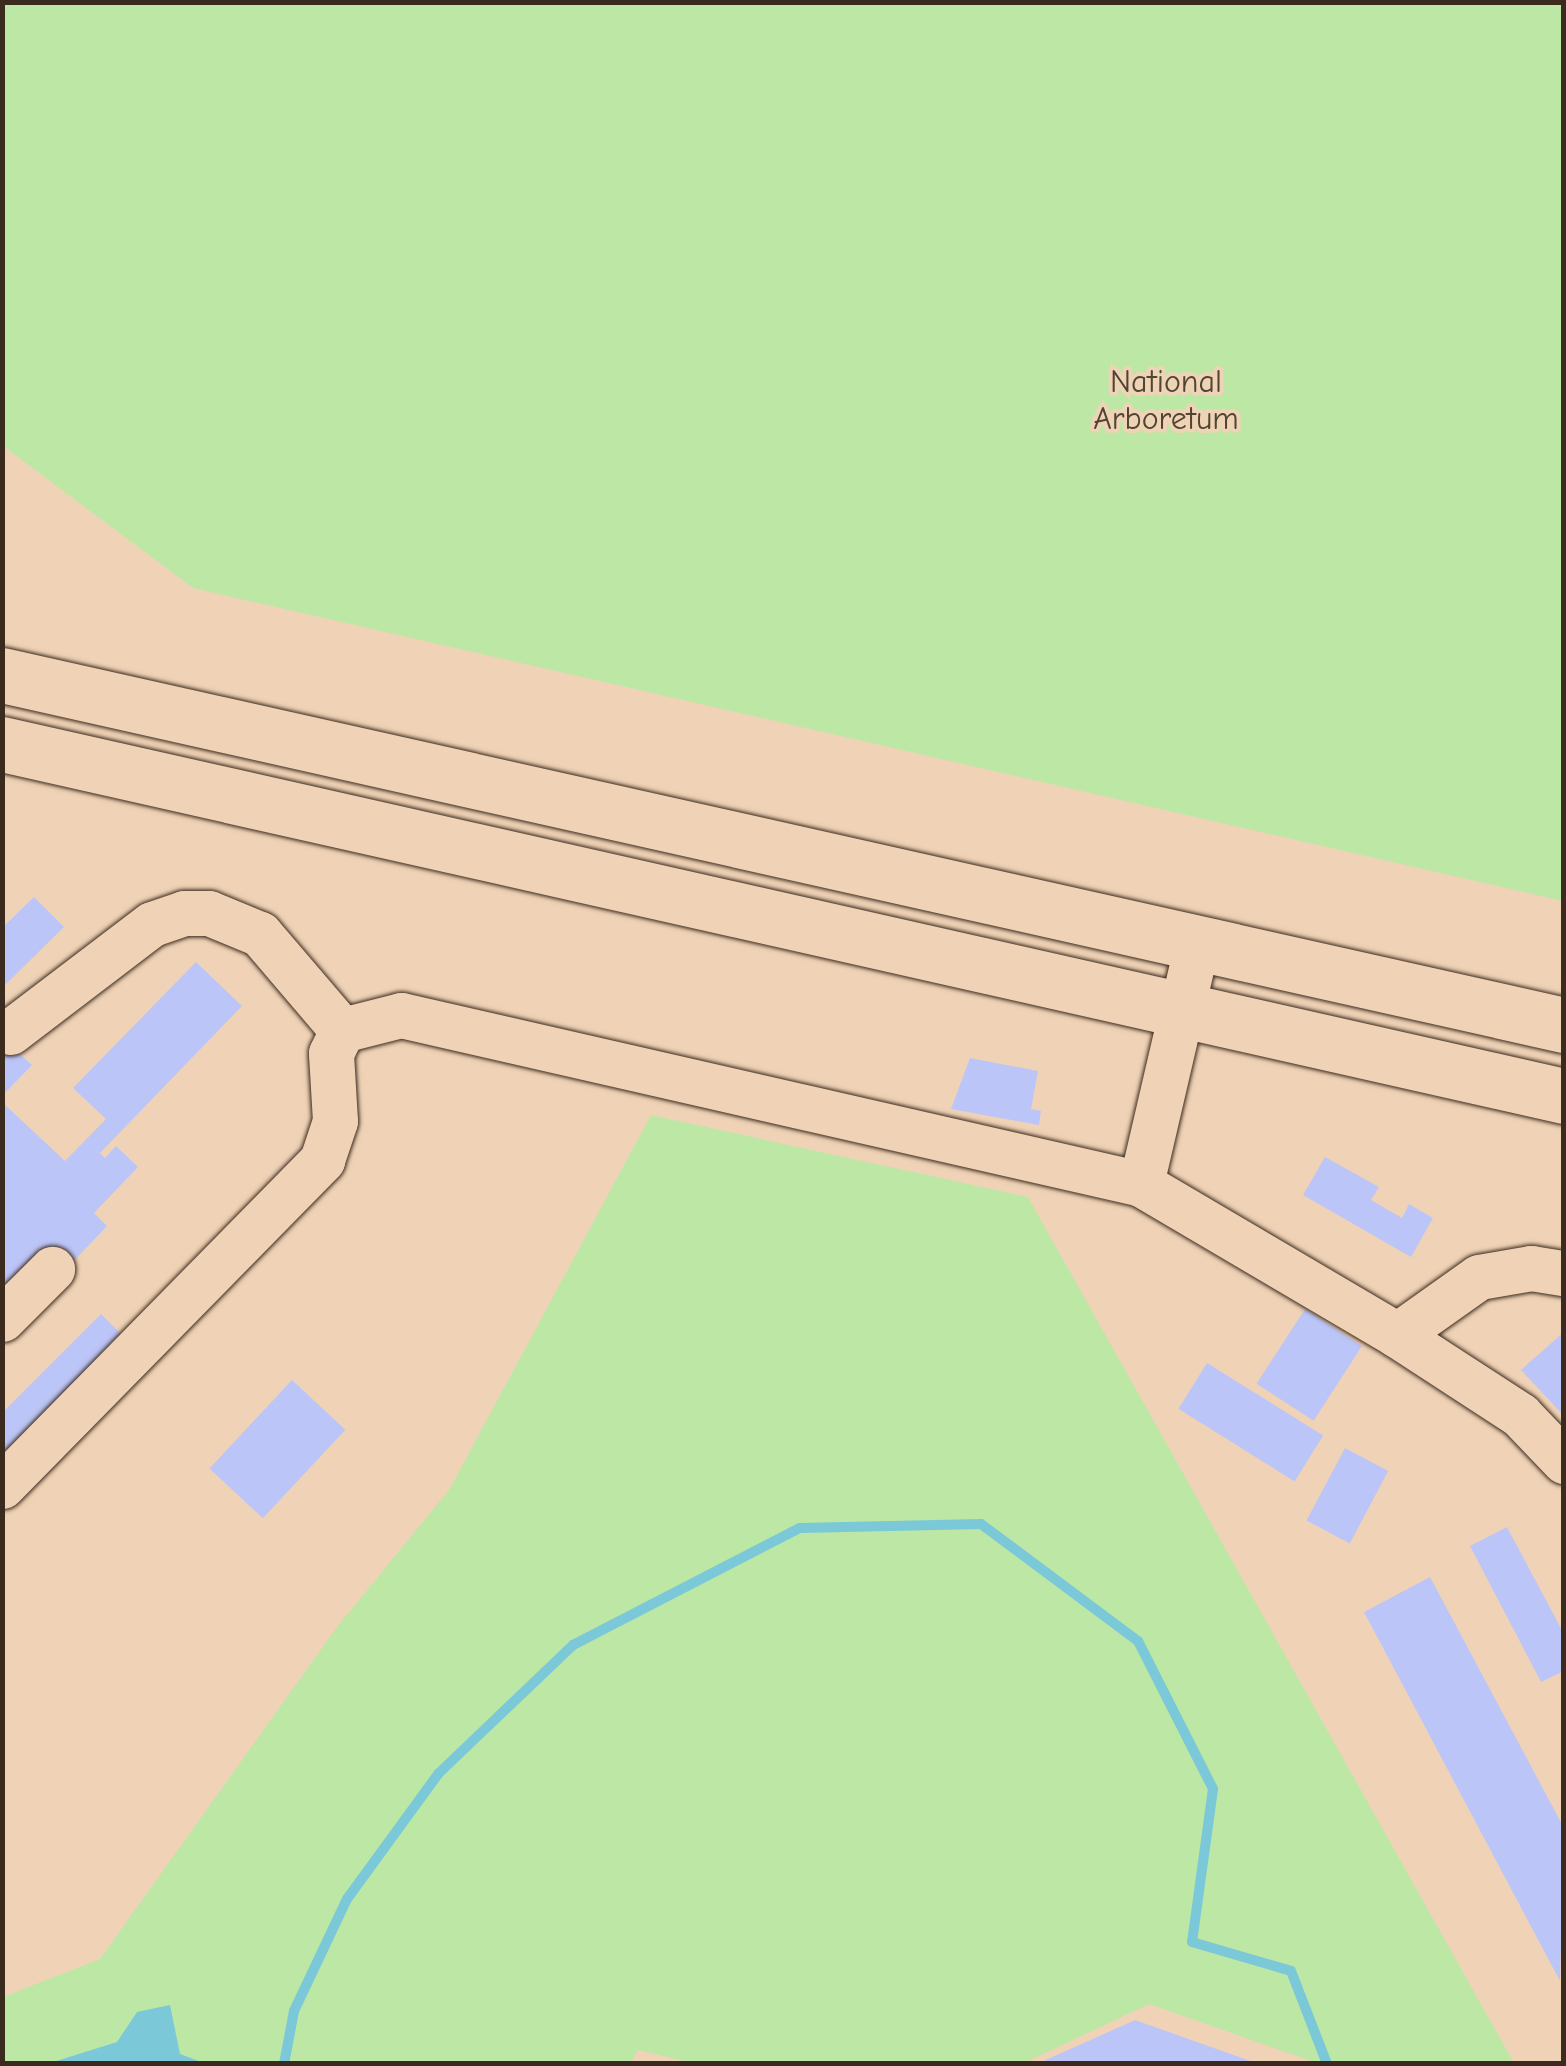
<!DOCTYPE html>
<style>
body{margin:0}
#map{position:relative;width:1566px;height:2066px;overflow:hidden;background:#f0d3b6;font-family:"Comic Neue",sans-serif}
div>[style]{position:absolute}
.green>*{inset:0;background:#bce7a4}
.water>*{inset:0;background:#7bc8d9}
.stream>*{height:10px;margin:-5px;padding:0 5px;transform-origin:5px;border-radius:5px;background:#7bc8d9}
.building>*{inset:0;background:#bcc5f7;transform-origin:0 0}
.roads{filter:drop-shadow(0 0 2px #3b2a1e) drop-shadow(0 0 2px #3b2a1e)}
.minor>*{height:45px;margin:-22.5px;padding:0 22.5px;transform-origin:22.5px;border-radius:22.5px;background:#f0d3b6}
.major>*{height:55px;margin:-27.5px;padding:0 27.5px;transform-origin:27.5px;border-radius:27.5px;background:#f0d3b6}
span{translate:-50% -50%;white-space:nowrap;text-align:center;line-height:1.15;-webkit-text-stroke:8px #f0d3b6;paint-order:stroke}
.park-label{font-size:32px;color:#4e4632}
.frame{position:absolute;inset:0;border:5px solid #3b2a1e;pointer-events:none}
</style>
<div id="map">
<div class="green">
<div style="clip-path:polygon(2px 3px,1563px 3px,1563px 901px,193px 588px,3px 446px)"></div>
<div style="clip-path:polygon(651px 1115px,1028px 1197px,1514px 2063px,1317px 2063px,1149px 2004px,1024px 2063px,697px 2064px,638px 2050px,630px 2064px,3px 2064px,3px 1997px,100px 1959px,337px 1627px,449px 1490px)"></div>
</div>
<div class="water">
<div style="clip-path:polygon(170px 2005px,180px 2054px,204px 2063px,50px 2063px,117px 2042px,137px 2012px)"></div>
</div>
<div class="stream">
<div style="left:284px;top:2064px;width:54px;rotate:-79.3deg"></div>
<div style="left:294px;top:2011px;width:124px;rotate:-64.7deg"></div>
<div style="left:347px;top:1899px;width:155px;rotate:-53.9deg"></div>
<div style="left:438px;top:1774px;width:187px;rotate:-43.7deg"></div>
<div style="left:573px;top:1645px;width:255px;rotate:-27.3deg"></div>
<div style="left:800px;top:1528px;width:181px;rotate:-1.3deg"></div>
<div style="left:981px;top:1524px;width:196px;rotate:36.7deg"></div>
<div style="left:1138px;top:1641px;width:166px;rotate:63.1deg"></div>
<div style="left:1213px;top:1789px;width:154px;rotate:97.8deg"></div>
<div style="left:1192px;top:1942px;width:103px;rotate:16.3deg"></div>
<div style="left:1291px;top:1971px;width:100px;rotate:68.8deg"></div>
</div>
<div class="building">
<div style="clip-path:polygon(34px 897px,64px 927px,2px 988px,2px 928px)"></div>
<div style="clip-path:polygon(196px 962px,242px 1006px,100px 1153px,105px 1158px,116px 1146px,138px 1167px,94px 1213px,107px 1226px,71px 1264px,2px 1285px,2px 1102px,65px 1161px,106px 1119px,73px 1088px)"></div>
<div style="clip-path:polygon(9px 1044px,32px 1065px,2px 1096px,2px 1052px)"></div>
<div style="clip-path:polygon(970px 1058px,1038px 1071px,1031px 1109px,1041px 1111px,1039px 1125px,951px 1109px)"></div>
<div style="clip-path:polygon(1325px 1157px,1379px 1187px,1371px 1200px,1402px 1218px,1409px 1204px,1433px 1218px,1411px 1257px,1303px 1195px)"></div>
<div style="left:1305px;top:1309px;width:68px;height:89px;rotate:33deg"></div>
<div style="clip-path:polygon(101px 1314px,123px 1336px,2px 1458px,2px 1413px)"></div>
<div style="clip-path:polygon(1564px 1332px,1564px 1416px,1521px 1370px)"></div>
<div style="left:1207px;top:1363px;width:137px;height:54px;rotate:32deg"></div>
<div style="left:292px;top:1380px;width:73px;height:121px;rotate:43deg"></div>
<div style="left:1345px;top:1448px;width:49px;height:82px;rotate:28deg"></div>
<div style="clip-path:polygon(1507px 1527px,1564px 1634px,1564px 1671px,1541px 1682px,1470px 1546px)"></div>
<div style="clip-path:polygon(1430px 1577px,1564px 1828px,1560px 1981px,1364px 1612px)"></div>
<div style="clip-path:polygon(1135px 2020px,1256px 2063px,1256px 2064px,1037px 2064px)"></div>
</div>
<div class="roads">
<div class="minor">
<div style="left:10px;top:1032px;width:178px;rotate:-37.3deg"></div>
<div style="left:152px;top:924px;width:34px;rotate:-19deg"></div>
<div style="left:184px;top:913px;width:25px"></div>
<div style="left:209px;top:913px;width:55px;rotate:22.4deg"></div>
<div style="left:260px;top:934px;width:126px;rotate:49.5deg"></div>
<div style="left:1141px;top:1184px;width:246px;rotate:-76.9deg"></div>
<div style="left:2px;top:1319px;width:71px;rotate:-45deg"></div>
<div style="left:1397px;top:1335px;width:100px;rotate:-35.3deg"></div>
<div style="left:1479px;top:1277px;width:53px;rotate:-9.8deg"></div>
<div style="left:1531px;top:1268px;width:33px;rotate:9deg"></div>
<div style="left:2px;top:1486px;width:457px;rotate:-45.5deg"></div>
<div style="left:322px;top:1160px;width:41px;rotate:-71.6deg"></div>
<div style="left:335px;top:1121px;width:68px;rotate:-93.4deg"></div>
<div style="left:331px;top:1053px;width:25px;rotate:-64deg"></div>
<div style="left:342px;top:1030px;width:61px;rotate:-14.3deg"></div>
<div style="left:401px;top:1015px;width:759px;rotate:12.86deg"></div>
<div style="left:1141px;top:1184px;width:297px;rotate:30.5deg"></div>
<div style="left:1397px;top:1335px;width:147px;rotate:33deg"></div>
<div style="left:1520px;top:1415px;width:64px;rotate:46.3deg"></div>
</div>
<div class="major">
<div style="left:2px;top:675px;width:1601px;rotate:12.63deg"></div>
<div style="left:2px;top:744px;width:1601px;rotate:12.7deg"></div>
</div>
</div>
<div class="park-label">
<span style="left:1166px;top:401px">National<br>Arboretum</span>
</div>
<div class="frame"></div>
</div>
